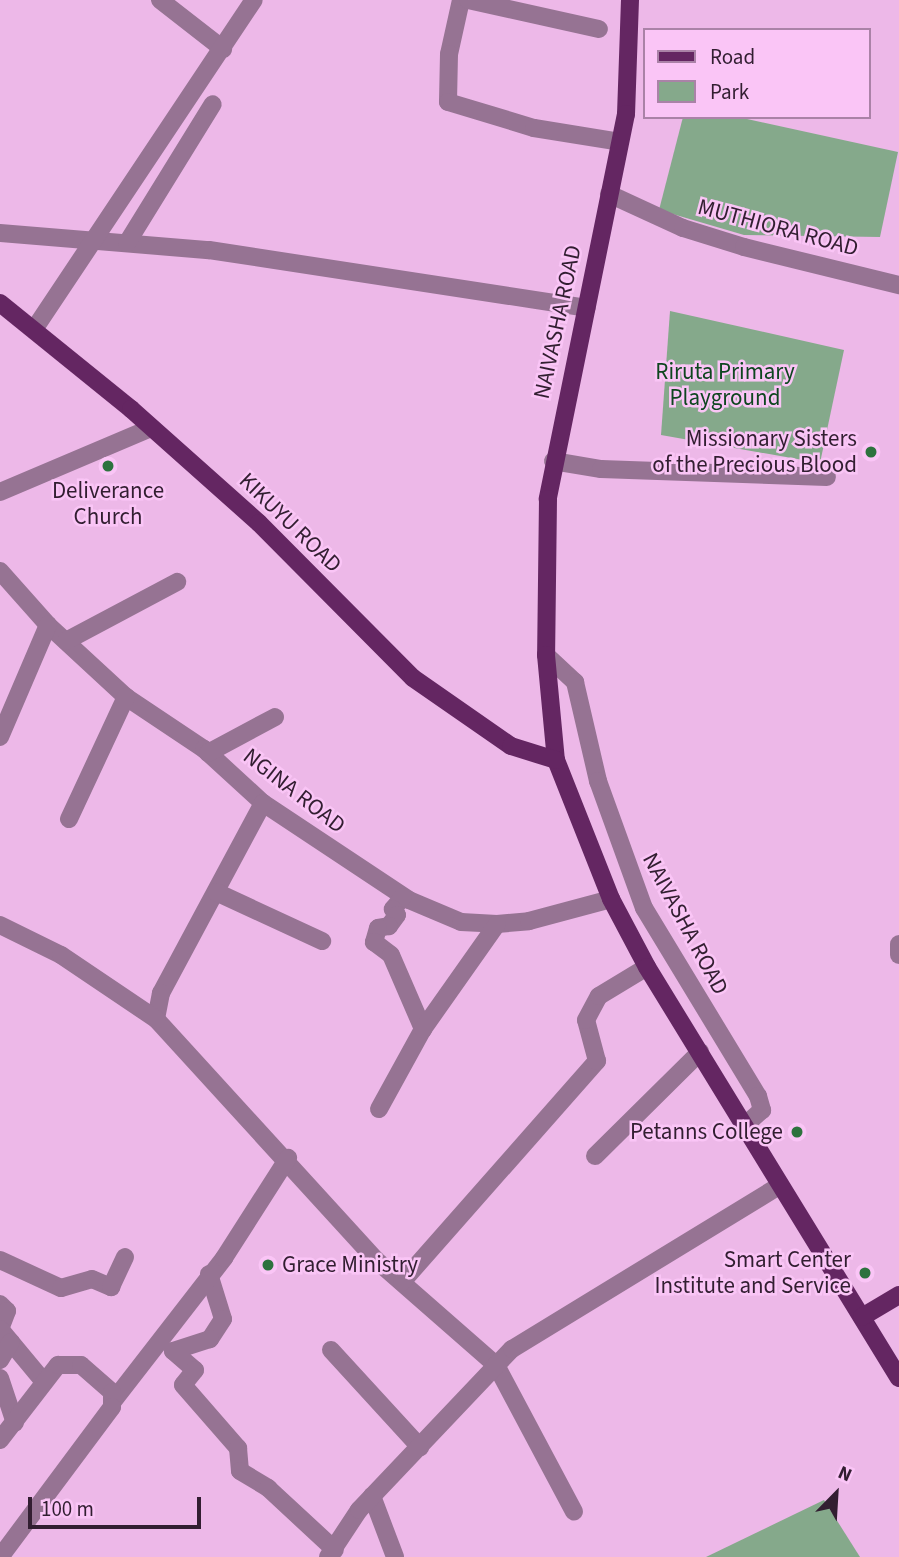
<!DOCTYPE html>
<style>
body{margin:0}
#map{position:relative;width:899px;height:1557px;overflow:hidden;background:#edb8e8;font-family:"Source Sans 3",sans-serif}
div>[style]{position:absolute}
.green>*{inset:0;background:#85a98b}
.minor>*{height:18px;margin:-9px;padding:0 9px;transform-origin:9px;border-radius:9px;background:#967393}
.major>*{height:18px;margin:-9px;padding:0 9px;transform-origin:9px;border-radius:9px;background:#642662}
.dots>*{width:19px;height:19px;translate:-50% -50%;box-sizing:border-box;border:4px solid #fac5f6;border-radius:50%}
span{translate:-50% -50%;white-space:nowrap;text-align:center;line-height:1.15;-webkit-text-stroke:5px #fac5f6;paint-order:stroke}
.street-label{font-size:23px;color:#321e31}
.park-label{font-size:23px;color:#0e461f}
.poi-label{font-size:23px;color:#321e31}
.right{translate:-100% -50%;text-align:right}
.left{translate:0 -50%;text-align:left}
.legend{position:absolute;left:643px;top:28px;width:228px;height:91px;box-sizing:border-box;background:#fac5f6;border:2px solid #aa82a7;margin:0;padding:9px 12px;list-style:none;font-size:21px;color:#321e31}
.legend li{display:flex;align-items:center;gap:14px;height:35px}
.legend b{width:35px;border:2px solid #aa82a7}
.north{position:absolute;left:801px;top:1459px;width:70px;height:70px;-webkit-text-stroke:5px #fac5f6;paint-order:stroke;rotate:24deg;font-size:19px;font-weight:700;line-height:28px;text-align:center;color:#321e31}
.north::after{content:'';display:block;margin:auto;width:24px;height:32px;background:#321e31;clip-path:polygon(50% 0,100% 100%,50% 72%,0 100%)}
.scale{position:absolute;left:28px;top:1497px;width:173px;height:32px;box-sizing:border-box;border:4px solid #321e31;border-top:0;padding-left:9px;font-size:21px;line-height:24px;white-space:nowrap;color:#321e31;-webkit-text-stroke:5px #fac5f6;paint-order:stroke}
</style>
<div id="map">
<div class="green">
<div style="clip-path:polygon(683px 117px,738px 117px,898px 152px,880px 237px,744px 235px,659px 210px)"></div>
<div style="clip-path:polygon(670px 311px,844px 350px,820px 463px,661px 435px)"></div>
<div style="clip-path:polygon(824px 1500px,860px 1557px,706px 1557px)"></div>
</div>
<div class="minor">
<div style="left:160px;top:0;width:80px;rotate:37.9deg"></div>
<div style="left:461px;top:0;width:55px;rotate:102.5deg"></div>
<div style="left:449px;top:54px;width:48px;rotate:91.2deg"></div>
<div style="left:448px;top:102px;width:90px;rotate:16.8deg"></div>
<div style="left:534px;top:128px;width:87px;rotate:9.2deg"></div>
<div style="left:468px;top:0;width:134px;rotate:12.5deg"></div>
<div style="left:609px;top:194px;width:81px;rotate:24.7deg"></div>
<div style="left:683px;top:228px;width:64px;rotate:17.3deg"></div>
<div style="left:744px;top:247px;width:160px;rotate:13.8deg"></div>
<div style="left:0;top:233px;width:210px;rotate:4.7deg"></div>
<div style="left:209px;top:250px;width:382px;rotate:8.7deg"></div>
<div style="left:127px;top:243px;width:163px;rotate:-58.3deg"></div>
<div style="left:35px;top:328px;width:394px;rotate:-56.3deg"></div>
<div style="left:553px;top:461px;width:49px;rotate:9.5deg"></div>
<div style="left:601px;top:469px;width:226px;rotate:2deg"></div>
<div style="left:0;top:492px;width:164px;rotate:-23deg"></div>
<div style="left:0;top:571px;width:72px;rotate:48.4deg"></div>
<div style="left:48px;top:625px;width:106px;rotate:42.7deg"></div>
<div style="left:126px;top:697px;width:94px;rotate:33.7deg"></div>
<div style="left:204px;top:749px;width:80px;rotate:42.5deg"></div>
<div style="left:263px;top:803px;width:175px;rotate:33.6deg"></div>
<div style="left:409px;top:900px;width:56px;rotate:22.9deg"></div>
<div style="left:461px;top:922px;width:36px;rotate:3deg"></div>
<div style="left:497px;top:924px;width:32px;rotate:-5deg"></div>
<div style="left:529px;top:921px;width:85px;rotate:-15deg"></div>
<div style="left:66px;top:641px;width:126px;rotate:-28deg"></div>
<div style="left:546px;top:655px;width:40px;rotate:43deg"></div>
<div style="left:575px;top:682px;width:102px;rotate:76.9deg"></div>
<div style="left:598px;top:781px;width:135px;rotate:70.1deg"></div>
<div style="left:644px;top:908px;width:220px;rotate:58.8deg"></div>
<div style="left:758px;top:1096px;width:15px;rotate:74deg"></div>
<div style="left:762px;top:1110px;width:24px;rotate:138deg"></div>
<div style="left:0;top:737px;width:122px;rotate:-66.8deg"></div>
<div style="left:208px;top:753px;width:76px;rotate:-28.2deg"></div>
<div style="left:263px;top:803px;width:216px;rotate:118.2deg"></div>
<div style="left:161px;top:993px;width:26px;rotate:101deg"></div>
<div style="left:156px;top:1019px;width:326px;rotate:47.6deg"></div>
<div style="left:376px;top:1260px;width:159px;rotate:41.2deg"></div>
<div style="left:496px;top:1365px;width:166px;rotate:62deg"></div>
<div style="left:69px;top:819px;width:135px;rotate:-65deg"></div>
<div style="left:216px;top:892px;width:117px;rotate:24.8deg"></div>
<div style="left:403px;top:897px;width:16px;rotate:130deg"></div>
<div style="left:393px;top:909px;width:7px;rotate:56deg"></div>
<div style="left:397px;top:915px;width:14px;rotate:126deg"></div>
<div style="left:389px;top:926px;width:11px;rotate:170deg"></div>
<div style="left:378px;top:928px;width:15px;rotate:106deg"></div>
<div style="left:374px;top:942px;width:21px;rotate:37deg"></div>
<div style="left:391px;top:955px;width:81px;rotate:66.6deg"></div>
<div style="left:0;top:925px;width:68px;rotate:26.2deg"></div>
<div style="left:61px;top:955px;width:115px;rotate:34deg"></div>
<div style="left:899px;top:944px;width:11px;rotate:90deg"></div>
<div style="left:379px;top:1109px;width:91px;rotate:-61.2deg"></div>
<div style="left:423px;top:1029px;width:128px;rotate:-54.8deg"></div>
<div style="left:595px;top:1156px;width:148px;rotate:-44.7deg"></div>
<div style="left:0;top:1260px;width:67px;rotate:24.7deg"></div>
<div style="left:61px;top:1288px;width:32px;rotate:-16deg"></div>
<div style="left:92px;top:1279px;width:21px;rotate:23deg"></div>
<div style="left:111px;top:1287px;width:33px;rotate:-65deg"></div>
<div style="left:209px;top:1274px;width:47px;rotate:72.7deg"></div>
<div style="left:223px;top:1319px;width:24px;rotate:123deg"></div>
<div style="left:210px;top:1339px;width:39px;rotate:162deg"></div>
<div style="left:173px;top:1351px;width:29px;rotate:41deg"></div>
<div style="left:195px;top:1370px;width:19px;rotate:129deg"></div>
<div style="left:183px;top:1385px;width:84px;rotate:48.9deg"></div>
<div style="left:238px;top:1448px;width:23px;rotate:85deg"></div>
<div style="left:240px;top:1471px;width:33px;rotate:31deg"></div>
<div style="left:268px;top:1488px;width:91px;rotate:42.8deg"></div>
<div style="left:402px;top:1282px;width:295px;rotate:-48.6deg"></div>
<div style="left:597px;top:1061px;width:42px;rotate:-105deg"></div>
<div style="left:586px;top:1020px;width:27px;rotate:-62deg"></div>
<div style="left:599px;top:996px;width:56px;rotate:-31.1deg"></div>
<div style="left:0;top:1304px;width:10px;rotate:45deg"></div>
<div style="left:7px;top:1311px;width:19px;rotate:111deg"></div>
<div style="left:0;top:1329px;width:69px;rotate:50.3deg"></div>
<div style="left:331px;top:1350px;width:132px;rotate:47.5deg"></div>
<div style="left:0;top:1360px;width:21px;rotate:-59deg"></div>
<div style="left:0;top:1378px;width:47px;rotate:71.6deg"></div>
<div style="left:114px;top:1400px;width:180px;rotate:-52.2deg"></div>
<div style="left:224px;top:1258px;width:119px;rotate:-57.4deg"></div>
<div style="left:0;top:1440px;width:95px;rotate:-52.3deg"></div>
<div style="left:58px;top:1365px;width:23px"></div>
<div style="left:81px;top:1365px;width:41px;rotate:41.1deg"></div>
<div style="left:112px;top:1392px;width:15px;rotate:90deg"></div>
<div style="left:112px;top:1407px;width:187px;rotate:126.7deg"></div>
<div style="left:372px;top:1496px;width:65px;rotate:69.3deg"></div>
<div style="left:328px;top:1557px;width:56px;rotate:-56.6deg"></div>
<div style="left:359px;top:1510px;width:222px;rotate:-46.5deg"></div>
<div style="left:512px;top:1349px;width:313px;rotate:-31.4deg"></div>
</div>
<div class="major">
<div style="left:630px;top:0;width:114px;rotate:92deg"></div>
<div style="left:626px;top:114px;width:393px;rotate:101.5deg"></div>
<div style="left:548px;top:499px;width:156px;rotate:90.7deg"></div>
<div style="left:546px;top:655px;width:105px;rotate:84.6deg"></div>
<div style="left:556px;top:760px;width:149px;rotate:68.4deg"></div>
<div style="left:611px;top:899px;width:77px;rotate:62.1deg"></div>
<div style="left:647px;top:967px;width:482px;rotate:58.5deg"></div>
<div style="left:0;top:303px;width:169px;rotate:39deg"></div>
<div style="left:131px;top:409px;width:171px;rotate:41.7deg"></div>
<div style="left:259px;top:523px;width:218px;rotate:45.2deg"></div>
<div style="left:413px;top:678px;width:119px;rotate:34.8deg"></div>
<div style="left:511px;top:746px;width:47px;rotate:17.3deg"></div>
<div style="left:862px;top:1317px;width:43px;rotate:-30.7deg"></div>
</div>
<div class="dots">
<div style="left:871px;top:452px;background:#2d723e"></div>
<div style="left:108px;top:466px;background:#2d723e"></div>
<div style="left:797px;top:1132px;background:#2d723e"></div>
<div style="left:268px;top:1265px;background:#2d723e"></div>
<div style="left:865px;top:1273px;background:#2d723e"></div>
</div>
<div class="street-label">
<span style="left:778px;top:228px;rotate:15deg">MUTHIORA ROAD</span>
<span style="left:558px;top:322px;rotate:-78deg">NAIVASHA ROAD</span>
<span style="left:290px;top:523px;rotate:44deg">KIKUYU ROAD</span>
<span style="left:294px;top:791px;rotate:38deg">NGINA ROAD</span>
<span style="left:685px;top:924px;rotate:62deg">NAIVASHA ROAD</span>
</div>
<div class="park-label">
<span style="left:725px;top:385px">Riruta Primary<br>Playground</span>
</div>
<div class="poi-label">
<span class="right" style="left:857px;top:452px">Missionary Sisters<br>of the Precious Blood</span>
<span style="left:108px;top:504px">Deliverance<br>Church</span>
<span class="right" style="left:783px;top:1132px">Petanns College</span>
<span class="right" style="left:851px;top:1273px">Smart Center<br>Institute and Service</span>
<span class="left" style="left:282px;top:1265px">Grace Ministry</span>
</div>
<ul class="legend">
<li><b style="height:9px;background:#642662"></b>Road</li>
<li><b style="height:19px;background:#85a98b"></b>Park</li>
</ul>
<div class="north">N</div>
<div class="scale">100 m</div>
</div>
